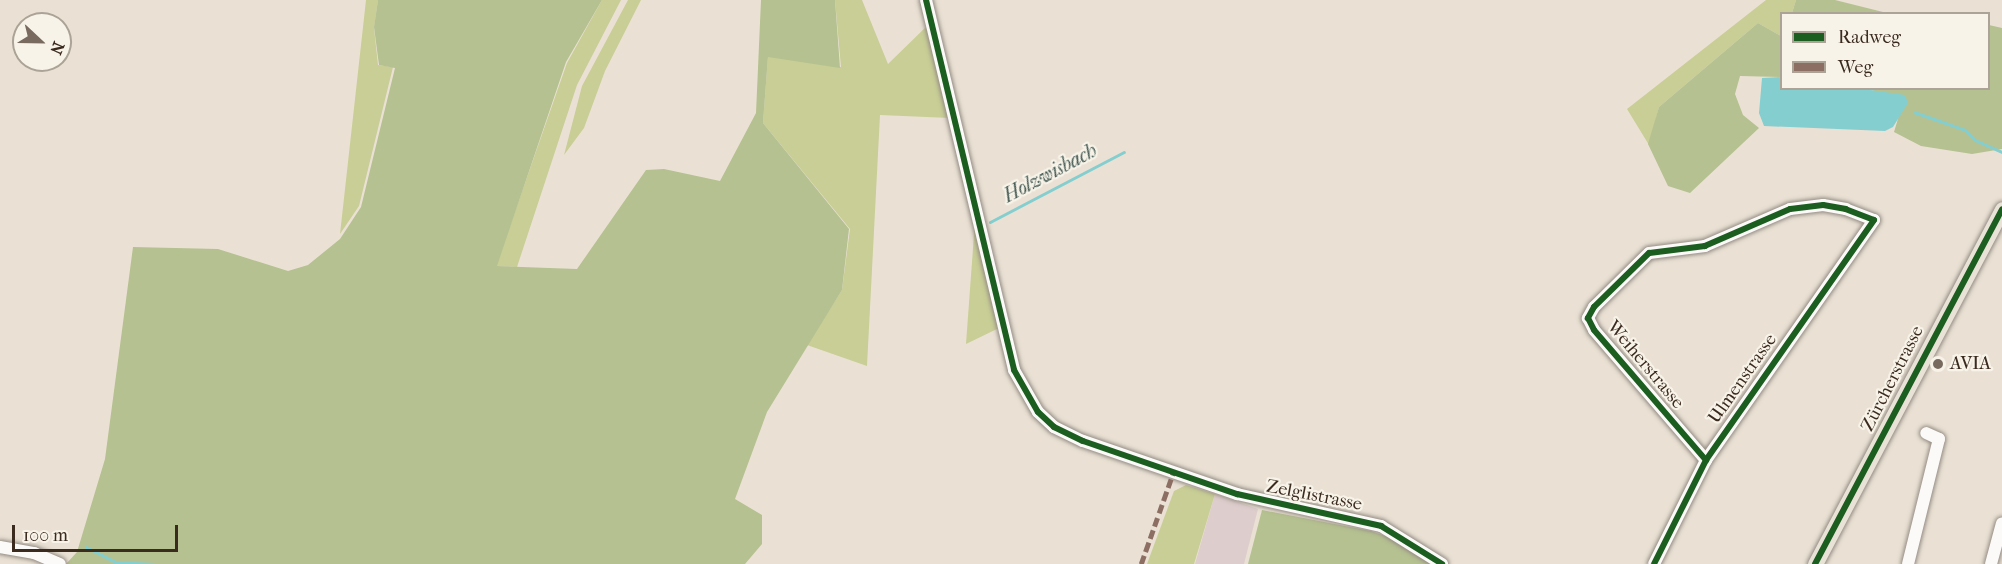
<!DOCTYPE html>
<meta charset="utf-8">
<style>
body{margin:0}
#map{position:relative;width:2002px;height:564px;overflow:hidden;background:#eae1d4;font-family:"IM FELL French Canon",serif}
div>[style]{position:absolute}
.industrial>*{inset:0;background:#ddcdcc}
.green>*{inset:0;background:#c8ce95}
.forest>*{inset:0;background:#b5c190}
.water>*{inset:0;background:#84cecf}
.stream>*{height:3px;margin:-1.5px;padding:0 1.5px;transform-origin:1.5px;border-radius:1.5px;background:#84cecf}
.roads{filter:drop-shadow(0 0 2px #948c84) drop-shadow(0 0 2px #948c84)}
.minor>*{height:12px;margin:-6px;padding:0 6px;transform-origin:6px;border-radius:6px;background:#fcfaf9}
.major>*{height:15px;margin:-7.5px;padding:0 7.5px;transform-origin:7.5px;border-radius:7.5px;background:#e9e2d6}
.quiet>*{height:4.5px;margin-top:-2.25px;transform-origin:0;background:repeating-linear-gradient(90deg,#8d6e63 0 9px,transparent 0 13.5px)}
.cycleway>*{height:6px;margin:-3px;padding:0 3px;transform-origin:3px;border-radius:3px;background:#1b5e20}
.dots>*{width:16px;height:16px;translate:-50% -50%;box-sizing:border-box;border:3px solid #f7f3e8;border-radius:50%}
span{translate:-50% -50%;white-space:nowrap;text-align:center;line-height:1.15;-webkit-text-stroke:4.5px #f7f3e8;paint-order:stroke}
.poi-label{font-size:18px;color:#3b2a1e}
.left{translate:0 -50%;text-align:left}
.street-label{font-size:18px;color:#3b2a1e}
.water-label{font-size:20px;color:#445953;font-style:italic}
.legend{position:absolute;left:1780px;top:12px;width:210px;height:78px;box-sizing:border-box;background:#f7f3e8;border:2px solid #aca397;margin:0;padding:8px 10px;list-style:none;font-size:18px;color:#3b2a1e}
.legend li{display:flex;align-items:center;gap:12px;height:30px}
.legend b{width:30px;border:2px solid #aca397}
.north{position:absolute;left:12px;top:12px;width:60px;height:60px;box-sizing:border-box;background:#f7f3e8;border:2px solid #aca397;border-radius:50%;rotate:112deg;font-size:16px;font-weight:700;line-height:24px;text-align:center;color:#3b2a1e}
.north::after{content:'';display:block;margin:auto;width:21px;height:27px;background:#786a5e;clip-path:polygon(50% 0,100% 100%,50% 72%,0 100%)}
.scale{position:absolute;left:12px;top:525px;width:166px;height:27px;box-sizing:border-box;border:3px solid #3b2a1e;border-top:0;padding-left:8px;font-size:18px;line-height:21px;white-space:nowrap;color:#3b2a1e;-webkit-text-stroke:4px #f7f3e8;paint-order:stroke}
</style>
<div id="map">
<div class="industrial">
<div style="clip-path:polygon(1215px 494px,1258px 509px,1244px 564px,1195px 564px)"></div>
</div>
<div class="green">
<div style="clip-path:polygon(366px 0,378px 0,374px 28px,378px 65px,393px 67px,359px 206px,340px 234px)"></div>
<div style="clip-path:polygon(602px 0,621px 0,577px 85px,517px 267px,496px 266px,567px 63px)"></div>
<div style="clip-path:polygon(628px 0,641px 0,605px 71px,584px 128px,564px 155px,582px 86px)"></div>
<div style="clip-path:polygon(835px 0,862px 0,888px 64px,928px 25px,950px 118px,880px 115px,867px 366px,807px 345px,842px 290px,850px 229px,763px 123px,768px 56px,841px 67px)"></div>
<div style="clip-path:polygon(1766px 0,1796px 0,1792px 13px,1782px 14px,1781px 36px,1758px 23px,1659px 107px,1649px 145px,1627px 109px)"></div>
<div style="clip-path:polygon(975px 221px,999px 328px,966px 344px)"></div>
<div style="clip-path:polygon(1186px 485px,1215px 494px,1194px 564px,1147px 564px,1174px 491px)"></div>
</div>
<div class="forest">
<div style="clip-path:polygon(378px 0,602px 0,566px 62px,497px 266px,577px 269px,646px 170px,664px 169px,720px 181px,756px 113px,761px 0,835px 0,840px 68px,768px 57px,763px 123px,849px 229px,842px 290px,767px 412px,735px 499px,762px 515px,762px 544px,745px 564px,66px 564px,77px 552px,105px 459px,133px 247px,218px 249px,288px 271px,308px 265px,340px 239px,361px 207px,395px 68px,379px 65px,374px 27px)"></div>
<div style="clip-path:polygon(1796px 0,1835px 0,1887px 13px,1792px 13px)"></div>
<div style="clip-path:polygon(1758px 23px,1781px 36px,1781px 77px,1740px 76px,1735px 94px,1743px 115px,1759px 128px,1690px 193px,1668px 186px,1648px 144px,1659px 107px)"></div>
<div style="clip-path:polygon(1989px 25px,2002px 28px,2002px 149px,1972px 154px,1921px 146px,1894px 132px,1904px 99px,1867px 89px,1988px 88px)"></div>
<div style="clip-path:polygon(1262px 510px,1371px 531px,1394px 539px,1433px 564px,1248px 564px)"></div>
</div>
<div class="water">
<div style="clip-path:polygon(1781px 77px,1782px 88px,1864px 89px,1905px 95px,1908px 103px,1893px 127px,1885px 131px,1764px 126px,1759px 113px,1762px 78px)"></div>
</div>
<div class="stream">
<div style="left:1914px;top:112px;width:54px;rotate:19.4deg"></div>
<div style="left:1965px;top:130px;width:14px;rotate:45deg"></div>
<div style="left:1975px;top:140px;width:30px;rotate:24deg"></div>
<div style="left:990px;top:222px;width:151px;rotate:-27.6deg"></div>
<div style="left:86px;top:547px;width:33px;rotate:27deg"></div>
<div style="left:115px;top:562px;width:38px;rotate:3deg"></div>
</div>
<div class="roads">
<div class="minor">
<div style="left:926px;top:0;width:380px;rotate:76.6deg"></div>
<div style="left:1014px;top:370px;width:48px;rotate:60.3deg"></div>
<div style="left:1038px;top:412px;width:22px;rotate:43deg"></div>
<div style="left:1054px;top:427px;width:32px;rotate:26deg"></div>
<div style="left:1083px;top:441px;width:163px;rotate:19deg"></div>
<div style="left:1237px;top:494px;width:148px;rotate:12.5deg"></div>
<div style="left:1381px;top:526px;width:72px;rotate:31.9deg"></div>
<div style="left:0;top:547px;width:35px;rotate:10deg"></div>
<div style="left:34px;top:553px;width:28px;rotate:23deg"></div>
<div style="left:1654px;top:564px;width:116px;rotate:-63.4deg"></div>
<div style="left:1706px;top:460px;width:293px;rotate:-55deg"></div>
<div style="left:1874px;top:220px;width:30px;rotate:-159deg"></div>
<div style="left:1846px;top:209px;width:23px;rotate:-170deg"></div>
<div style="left:1823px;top:205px;width:33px;rotate:173deg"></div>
<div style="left:1790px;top:209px;width:93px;rotate:156.5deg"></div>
<div style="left:1705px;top:246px;width:56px;rotate:172.9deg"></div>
<div style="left:1649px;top:253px;width:77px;rotate:135.5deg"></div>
<div style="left:1594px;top:307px;width:13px;rotate:119deg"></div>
<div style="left:1588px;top:318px;width:13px;rotate:63deg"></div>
<div style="left:1594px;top:330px;width:172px;rotate:49.3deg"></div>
<div style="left:1908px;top:564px;width:129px;rotate:-76.1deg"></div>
<div style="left:1939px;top:439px;width:14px;rotate:-155deg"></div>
<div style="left:1991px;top:564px;width:42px;rotate:-75deg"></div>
</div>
<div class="major">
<div style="left:1815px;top:564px;width:401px;rotate:-62.2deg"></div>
</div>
</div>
<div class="quiet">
<div style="left:1141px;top:564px;width:96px;rotate:-70.6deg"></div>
</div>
<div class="cycleway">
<div style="left:926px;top:0;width:380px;rotate:76.6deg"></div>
<div style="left:1014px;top:370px;width:48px;rotate:60.3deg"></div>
<div style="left:1038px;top:412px;width:22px;rotate:43deg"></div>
<div style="left:1054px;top:427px;width:32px;rotate:26deg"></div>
<div style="left:1083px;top:441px;width:163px;rotate:19deg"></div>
<div style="left:1237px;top:494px;width:148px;rotate:12.5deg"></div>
<div style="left:1381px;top:526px;width:72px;rotate:31.9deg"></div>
<div style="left:1654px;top:564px;width:116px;rotate:-63.4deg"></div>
<div style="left:1706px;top:460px;width:293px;rotate:-55deg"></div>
<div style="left:1874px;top:220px;width:30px;rotate:-159deg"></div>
<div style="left:1846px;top:209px;width:23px;rotate:-170deg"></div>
<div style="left:1823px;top:205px;width:33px;rotate:173deg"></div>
<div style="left:1790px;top:209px;width:93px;rotate:156.5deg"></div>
<div style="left:1705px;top:246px;width:56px;rotate:172.9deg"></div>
<div style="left:1649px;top:253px;width:77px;rotate:135.5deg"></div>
<div style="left:1594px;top:307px;width:13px;rotate:119deg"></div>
<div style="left:1588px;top:318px;width:13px;rotate:63deg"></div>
<div style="left:1594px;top:330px;width:172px;rotate:49.3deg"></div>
<div style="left:1815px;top:564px;width:401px;rotate:-62.2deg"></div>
</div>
<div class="dots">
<div style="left:1938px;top:364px;background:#786a5e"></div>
</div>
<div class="poi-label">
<span class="left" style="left:1950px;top:364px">AVIA</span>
</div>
<div class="street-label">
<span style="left:1645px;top:365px;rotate:50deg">Weiherstrasse</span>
<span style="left:1743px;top:379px;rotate:-55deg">Ulmenstrasse</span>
<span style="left:1893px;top:379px;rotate:-63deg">Zürcherstrasse</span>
<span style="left:1314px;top:496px;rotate:11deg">Zelglistrasse</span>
</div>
<div class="water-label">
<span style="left:1050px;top:173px;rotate:-28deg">Holzwisbach</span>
</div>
<ul class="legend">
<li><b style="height:8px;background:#1b5e20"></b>Radweg</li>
<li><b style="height:8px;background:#8d6e63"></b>Weg</li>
</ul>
<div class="north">N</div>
<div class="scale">100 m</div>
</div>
